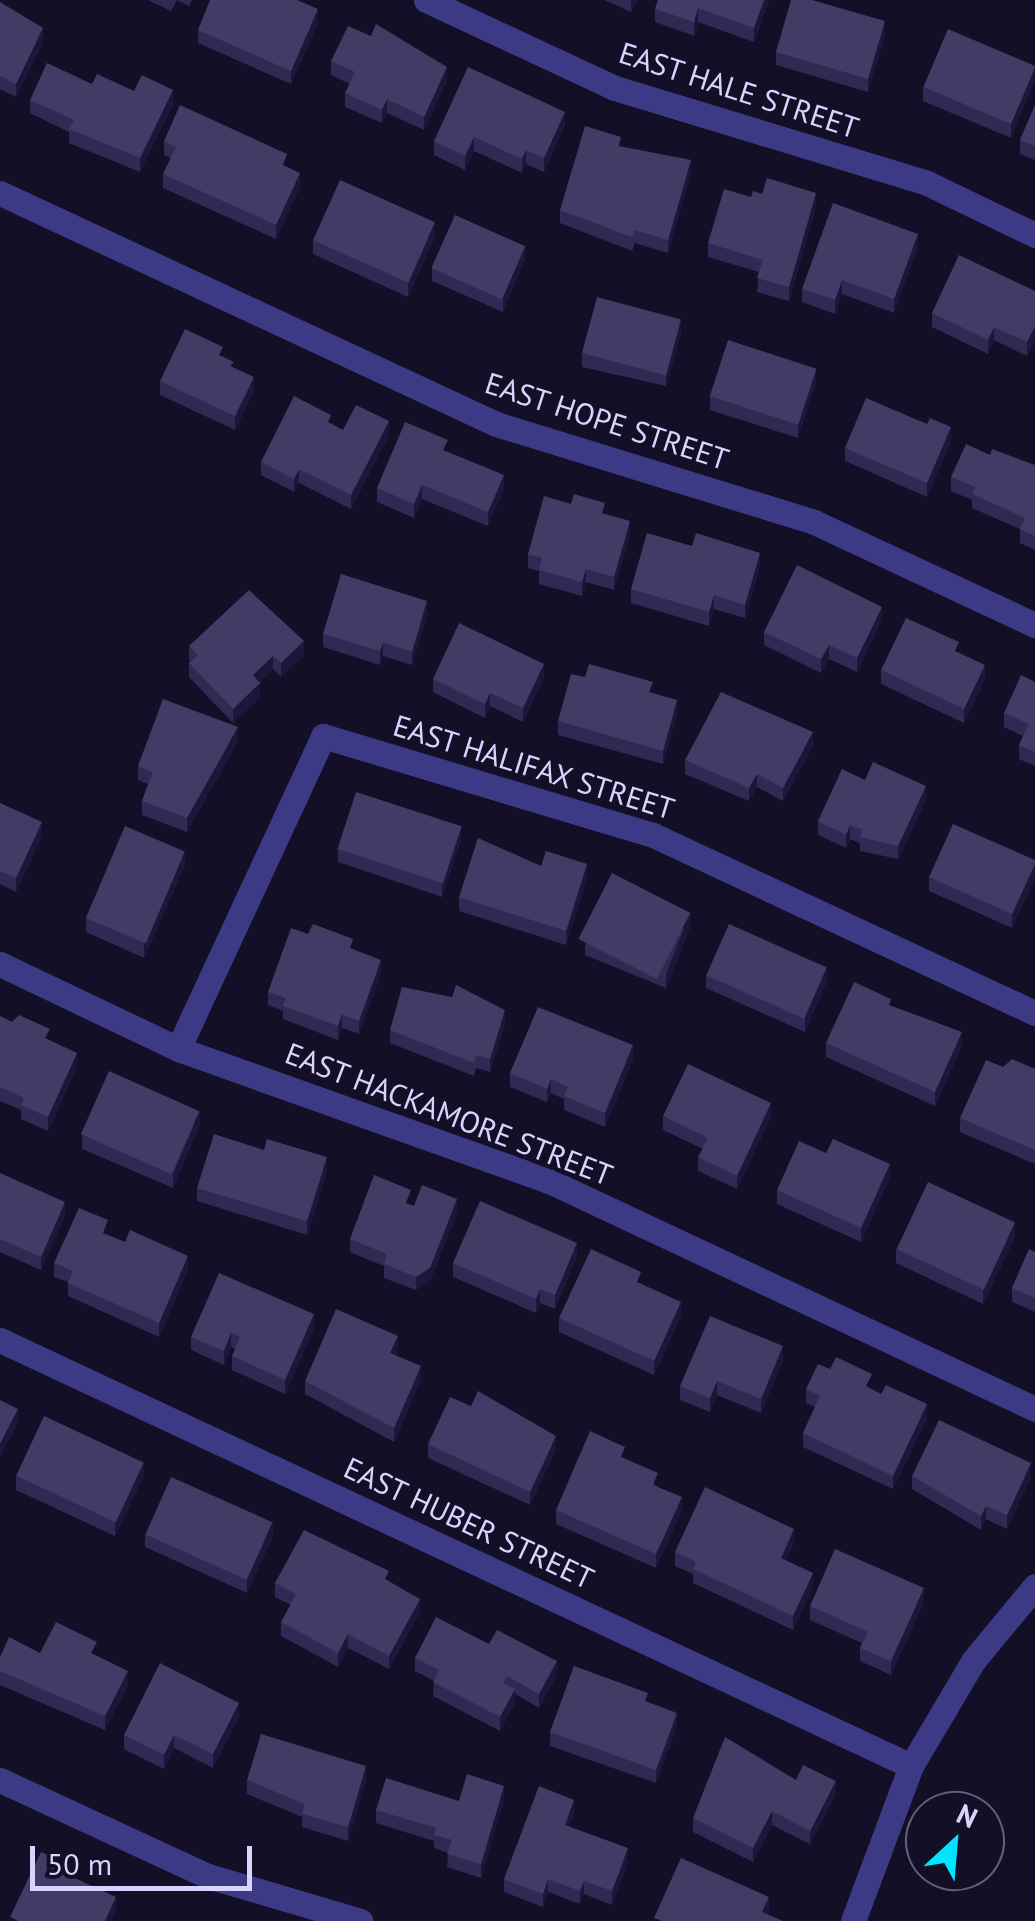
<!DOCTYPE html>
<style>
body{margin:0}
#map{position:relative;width:1035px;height:1921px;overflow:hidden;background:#130f26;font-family:"PT Sans",sans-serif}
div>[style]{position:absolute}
.minor>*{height:25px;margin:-12.5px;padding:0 12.5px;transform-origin:12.5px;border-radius:12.5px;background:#3d3a85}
.wall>*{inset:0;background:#312854}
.shaded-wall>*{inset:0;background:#1d163a}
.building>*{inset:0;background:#433a66;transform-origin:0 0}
span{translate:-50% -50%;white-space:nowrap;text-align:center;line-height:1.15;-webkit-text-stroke:9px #130f26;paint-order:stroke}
.street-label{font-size:30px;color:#d9d4ff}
.north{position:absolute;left:905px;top:1791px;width:100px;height:100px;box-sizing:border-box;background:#130f26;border:2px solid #625e7d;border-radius:50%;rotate:26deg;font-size:28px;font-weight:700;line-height:40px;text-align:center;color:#d9d4ff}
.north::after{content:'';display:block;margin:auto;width:35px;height:45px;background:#00e5ff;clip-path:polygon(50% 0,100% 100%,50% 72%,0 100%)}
.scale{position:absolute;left:30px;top:1846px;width:222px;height:45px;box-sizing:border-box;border:5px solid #d9d4ff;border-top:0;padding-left:12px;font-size:30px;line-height:35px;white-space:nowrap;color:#d9d4ff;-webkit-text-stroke:8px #130f26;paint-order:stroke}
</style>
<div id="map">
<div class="minor">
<div style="left:426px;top:0;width:208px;rotate:25deg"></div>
<div style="left:615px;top:88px;width:326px;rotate:16.9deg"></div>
<div style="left:927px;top:183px;width:120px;rotate:25.7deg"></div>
<div style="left:0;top:193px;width:547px;rotate:24.97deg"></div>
<div style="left:496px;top:424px;width:333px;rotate:17.1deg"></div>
<div style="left:814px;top:522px;width:244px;rotate:25deg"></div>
<div style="left:0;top:964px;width:197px;rotate:25.5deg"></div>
<div style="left:178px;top:1049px;width:394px;rotate:19.6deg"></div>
<div style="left:549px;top:1181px;width:537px;rotate:25.13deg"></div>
<div style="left:178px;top:1049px;width:345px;rotate:-65.1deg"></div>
<div style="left:323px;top:736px;width:345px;rotate:16.7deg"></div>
<div style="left:653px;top:835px;width:421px;rotate:25deg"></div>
<div style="left:0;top:1340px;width:1006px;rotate:25.06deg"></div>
<div style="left:0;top:1780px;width:229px;rotate:24.8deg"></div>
<div style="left:208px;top:1876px;width:159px;rotate:16.4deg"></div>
<div style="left:853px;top:1921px;width:165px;rotate:-69.5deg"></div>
<div style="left:911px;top:1766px;width:122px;rotate:-59.4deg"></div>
<div style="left:973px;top:1661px;width:97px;rotate:-50.4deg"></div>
</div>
<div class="wall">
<div style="clip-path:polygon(148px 0,192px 0,189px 6px,177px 0,171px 11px)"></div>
<div style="clip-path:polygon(604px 0,637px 0,631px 12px)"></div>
<div style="clip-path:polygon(658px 0,769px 0,754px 42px,698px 22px,694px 36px,655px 22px,655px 9px)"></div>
<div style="clip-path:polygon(0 2px,43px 42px,16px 97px,0 89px)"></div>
<div style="clip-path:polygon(318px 23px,291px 84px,198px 43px,198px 30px)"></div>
<div style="clip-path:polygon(885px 35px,868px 92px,776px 65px,776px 52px)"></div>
<div style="clip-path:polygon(331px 61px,447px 81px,424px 130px,387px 113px,382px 123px,345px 107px,345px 93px,350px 84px,331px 75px)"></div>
<div style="clip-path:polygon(1035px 66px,1011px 138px,923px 101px,923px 87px)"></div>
<div style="clip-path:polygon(92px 84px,134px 91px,173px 104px,140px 172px,69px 143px,69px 132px,30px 113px,30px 100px)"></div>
<div style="clip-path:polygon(1035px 105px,1035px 160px,1020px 154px,1020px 140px)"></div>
<div style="clip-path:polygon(565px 125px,544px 172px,526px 164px,522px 173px,474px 151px,465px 170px,434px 155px,434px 141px)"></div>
<div style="clip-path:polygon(164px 141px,287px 167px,300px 187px,276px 239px,163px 188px,163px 174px,171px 158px,164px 155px)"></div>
<div style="clip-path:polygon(621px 147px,691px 173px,668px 253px,635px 243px,632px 251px,560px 223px,560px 210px)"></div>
<div style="clip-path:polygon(751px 197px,816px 207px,789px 301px,757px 292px,759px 272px,708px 257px,708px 243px)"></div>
<div style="clip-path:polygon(435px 237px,408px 297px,313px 254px,313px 240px)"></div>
<div style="clip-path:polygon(918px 247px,894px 313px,842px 294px,835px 314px,802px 302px,802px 289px)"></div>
<div style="clip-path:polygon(525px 259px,503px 312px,432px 281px,432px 268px)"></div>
<div style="clip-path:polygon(1035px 291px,1035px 340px,1027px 356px,994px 340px,988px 354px,932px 327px,932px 313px)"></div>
<div style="clip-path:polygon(681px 334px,666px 386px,582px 367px,582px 353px)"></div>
<div style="clip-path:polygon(223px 356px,254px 391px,235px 430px,160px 395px,160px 381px)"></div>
<div style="clip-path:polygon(816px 383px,798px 438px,710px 410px,710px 396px)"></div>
<div style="clip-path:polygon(331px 424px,343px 430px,389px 435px,351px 509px,299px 483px,294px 492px,261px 475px,261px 462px)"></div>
<div style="clip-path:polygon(951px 441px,927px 497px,845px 461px,845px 448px)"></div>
<div style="clip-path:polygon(448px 452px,504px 488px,488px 526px,422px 499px,414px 518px,377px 502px,377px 488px)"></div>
<div style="clip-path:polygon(990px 455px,1035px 465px,1035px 550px,1020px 543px,1020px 529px,972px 508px,972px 500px,951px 491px,951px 477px)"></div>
<div style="clip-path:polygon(605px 514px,630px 535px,614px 590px,586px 582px,582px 596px,539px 584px,539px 571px,528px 568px,528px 554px)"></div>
<div style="clip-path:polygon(760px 566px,745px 618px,714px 609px,709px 626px,631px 603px,631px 589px)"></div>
<div style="clip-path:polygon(427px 615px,412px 665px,383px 656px,380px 665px,323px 647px,323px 634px)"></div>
<div style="clip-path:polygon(882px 620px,857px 672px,829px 659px,821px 673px,764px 645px,764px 632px)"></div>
<div style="clip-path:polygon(189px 646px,304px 655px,281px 677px,273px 669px,260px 682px,260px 697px,233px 723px,189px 677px,189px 663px,191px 661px,189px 660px)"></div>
<div style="clip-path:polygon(959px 653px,985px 679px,964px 723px,881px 684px,881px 670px)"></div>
<div style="clip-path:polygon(544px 678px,523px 722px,490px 706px,485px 718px,433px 692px,433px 679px)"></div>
<div style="clip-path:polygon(1035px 682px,1035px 766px,1019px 759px,1019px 745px,1023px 736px,1004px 727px,1004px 713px)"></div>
<div style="clip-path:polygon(653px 693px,677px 714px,663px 764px,558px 735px,558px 721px)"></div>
<div style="clip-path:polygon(238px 741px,187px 832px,142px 815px,142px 801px,148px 784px,138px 780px,138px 766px)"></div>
<div style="clip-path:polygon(813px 746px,783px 801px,757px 787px,749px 801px,685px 774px,685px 760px)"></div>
<div style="clip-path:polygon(865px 780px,926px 800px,898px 859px,860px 851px,860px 843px,850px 839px,846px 848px,818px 835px,818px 821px)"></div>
<div style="clip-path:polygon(0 803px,42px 836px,16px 892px,0 884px)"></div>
<div style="clip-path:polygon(461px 840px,442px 897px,338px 862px,338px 849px)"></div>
<div style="clip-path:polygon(1035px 860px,1035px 878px,1012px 928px,929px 891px,929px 877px)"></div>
<div style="clip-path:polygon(185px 865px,144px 958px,86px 932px,86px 918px)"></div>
<div style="clip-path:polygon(541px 866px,587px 878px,566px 945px,459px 911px,459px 897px)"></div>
<div style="clip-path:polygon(690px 927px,666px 988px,585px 955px,585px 942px)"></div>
<div style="clip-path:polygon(353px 950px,381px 974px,359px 1034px,342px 1028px,338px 1040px,283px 1019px,283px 1011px,268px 1005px,268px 992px)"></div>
<div style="clip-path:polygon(706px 975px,827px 981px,805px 1032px,706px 988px)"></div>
<div style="clip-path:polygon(452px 997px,505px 1024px,490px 1072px,476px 1068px,474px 1076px,390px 1043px,390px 1030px)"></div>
<div style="clip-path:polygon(891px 1006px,962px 1046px,935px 1106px,826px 1057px,826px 1043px)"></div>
<div style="clip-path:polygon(0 1016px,50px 1041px,77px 1067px,48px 1131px,21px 1119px,21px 1110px,0 1101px)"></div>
<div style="clip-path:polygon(633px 1059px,605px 1127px,564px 1110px,564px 1099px,551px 1093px,547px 1102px,510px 1087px,510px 1073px)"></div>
<div style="clip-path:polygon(1003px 1067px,1035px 1069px,1035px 1164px,960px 1132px,960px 1118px)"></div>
<div style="clip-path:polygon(663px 1116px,771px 1117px,737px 1189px,698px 1171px,698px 1157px,703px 1149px,663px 1130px)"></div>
<div style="clip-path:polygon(200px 1125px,173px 1188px,82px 1149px,82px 1135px)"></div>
<div style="clip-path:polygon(826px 1153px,890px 1178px,861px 1242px,777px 1204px,777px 1190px)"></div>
<div style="clip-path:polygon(327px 1171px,307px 1235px,197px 1201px,197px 1188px)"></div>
<div style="clip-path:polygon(0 1173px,65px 1216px,41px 1270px,0 1252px)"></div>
<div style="clip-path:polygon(411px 1205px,457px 1213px,430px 1281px,416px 1290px,384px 1278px,384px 1266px,350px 1252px,350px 1239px)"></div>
<div style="clip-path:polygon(108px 1235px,188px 1270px,159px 1337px,68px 1296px,68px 1282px,54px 1277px,54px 1263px)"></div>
<div style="clip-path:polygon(1015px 1237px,983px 1304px,896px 1263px,896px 1249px)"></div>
<div style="clip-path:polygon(1035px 1252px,1035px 1312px,1012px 1302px,1012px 1288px)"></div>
<div style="clip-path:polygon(577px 1257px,555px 1309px,540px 1303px,536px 1313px,453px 1277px,453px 1263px)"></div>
<div style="clip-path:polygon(641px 1283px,681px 1316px,654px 1375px,559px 1332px,559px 1318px)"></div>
<div style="clip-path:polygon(314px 1328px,285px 1394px,232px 1370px,232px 1356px,235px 1349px,231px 1347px,224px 1365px,191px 1350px,191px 1337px)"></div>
<div style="clip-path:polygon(398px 1350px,396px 1355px,421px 1380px,394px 1442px,305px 1394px,305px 1381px)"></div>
<div style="clip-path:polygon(783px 1360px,761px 1413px,717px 1395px,710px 1412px,680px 1400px,680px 1386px)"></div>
<div style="clip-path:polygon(806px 1389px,871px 1389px,927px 1418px,893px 1489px,803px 1447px,803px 1433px,815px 1407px,806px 1403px)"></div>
<div style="clip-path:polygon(471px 1406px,556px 1449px,530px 1505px,428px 1458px,428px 1444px)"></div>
<div style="clip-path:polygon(625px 1459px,658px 1487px,682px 1511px,656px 1568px,556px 1524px,556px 1510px)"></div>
<div style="clip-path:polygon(16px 1476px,144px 1476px,115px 1536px,16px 1490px)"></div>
<div style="clip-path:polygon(912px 1476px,1031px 1477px,1007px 1529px,986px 1519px,981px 1530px,912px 1489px)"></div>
<div style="clip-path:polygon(145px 1534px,273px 1536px,247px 1593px,145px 1547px)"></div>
<div style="clip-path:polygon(794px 1543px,786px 1560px,813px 1587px,793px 1630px,693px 1583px,693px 1574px,675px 1566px,675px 1552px)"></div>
<div style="clip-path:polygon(389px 1581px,420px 1612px,389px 1669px,348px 1648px,338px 1667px,281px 1636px,281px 1622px,291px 1605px,275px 1597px,275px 1583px)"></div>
<div style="clip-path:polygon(924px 1602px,891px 1675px,860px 1661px,860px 1648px,862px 1643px,810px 1620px,810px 1606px)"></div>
<div style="clip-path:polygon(489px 1644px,557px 1675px,539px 1708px,515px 1694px,515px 1703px,500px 1731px,433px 1696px,434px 1681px,415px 1671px,415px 1658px)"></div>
<div style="clip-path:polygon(40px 1653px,97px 1656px,128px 1685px,105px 1730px,0 1685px,0 1657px)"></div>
<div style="clip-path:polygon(648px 1702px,677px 1726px,656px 1783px,550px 1746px,550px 1732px)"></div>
<div style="clip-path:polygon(239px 1716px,213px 1768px,174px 1748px,164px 1769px,124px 1749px,124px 1735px)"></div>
<div style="clip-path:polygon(247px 1780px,366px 1780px,348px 1841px,302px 1827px,302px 1817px,247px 1794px)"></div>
<div style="clip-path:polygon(796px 1780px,836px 1794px,810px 1844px,772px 1825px,753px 1862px,693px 1832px,693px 1818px)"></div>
<div style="clip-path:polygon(504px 1799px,481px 1878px,447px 1867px,448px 1853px,434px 1848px,434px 1841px,376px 1823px,376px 1810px,459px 1801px)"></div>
<div style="clip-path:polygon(574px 1813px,569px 1826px,628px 1862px,612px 1905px,584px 1894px,580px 1904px,548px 1892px,543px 1907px,504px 1892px,504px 1879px)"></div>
</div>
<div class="shaded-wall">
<div style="clip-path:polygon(631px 0,637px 0,631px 12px)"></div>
<div style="clip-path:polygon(764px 0,769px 0,754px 42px,754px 28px)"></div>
<div style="clip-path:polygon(698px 8px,698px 22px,694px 36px,694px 22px)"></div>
<div style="clip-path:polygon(318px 9px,318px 23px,291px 84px,291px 71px)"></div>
<div style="clip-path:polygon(885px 21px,885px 35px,868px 92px,868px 79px)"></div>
<div style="clip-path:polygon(43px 28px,43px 42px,16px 97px,16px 84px)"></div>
<div style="clip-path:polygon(447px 67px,447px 81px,424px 130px,424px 117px)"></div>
<div style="clip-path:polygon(1035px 68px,1035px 81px,1011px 138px,1011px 124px)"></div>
<div style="clip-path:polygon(173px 90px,173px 104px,140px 172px,140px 158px)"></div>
<div style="clip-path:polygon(387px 99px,387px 113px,382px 123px,382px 110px)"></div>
<div style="clip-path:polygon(565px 112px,565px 125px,544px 172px,544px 158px)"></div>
<div style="clip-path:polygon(474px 137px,474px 151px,465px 170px,465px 156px)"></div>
<div style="clip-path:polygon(526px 150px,526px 164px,522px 173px,522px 159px)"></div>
<div style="clip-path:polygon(691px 160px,691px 173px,668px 253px,668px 240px)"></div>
<div style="clip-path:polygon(300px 173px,300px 187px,276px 239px,276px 225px)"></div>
<div style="clip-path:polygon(816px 193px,816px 207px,789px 301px,789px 287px)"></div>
<div style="clip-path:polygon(435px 223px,435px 237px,408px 297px,408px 284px)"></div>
<div style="clip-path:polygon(918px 234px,918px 247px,894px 313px,894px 299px)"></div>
<div style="clip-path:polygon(525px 246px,525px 259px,503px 312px,503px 298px)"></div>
<div style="clip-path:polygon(842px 280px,842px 294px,835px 314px,835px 300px)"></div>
<div style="clip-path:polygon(681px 320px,681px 334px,666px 386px,666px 372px)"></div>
<div style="clip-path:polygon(1035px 326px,1035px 340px,1027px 356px,1027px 342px)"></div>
<div style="clip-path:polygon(994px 327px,994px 340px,988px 354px,988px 340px)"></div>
<div style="clip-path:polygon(816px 369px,816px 383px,798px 438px,798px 424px)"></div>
<div style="clip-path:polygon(254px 377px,254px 391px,235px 430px,235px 416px)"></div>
<div style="clip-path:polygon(389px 421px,389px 435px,351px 509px,351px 495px)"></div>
<div style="clip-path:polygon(951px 427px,951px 441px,927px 497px,927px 483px)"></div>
<div style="clip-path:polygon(299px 469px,299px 483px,294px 492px,294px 479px)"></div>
<div style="clip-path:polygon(504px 475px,504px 488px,488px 526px,488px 512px)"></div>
<div style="clip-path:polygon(422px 485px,422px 499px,414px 518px,414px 504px)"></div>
<div style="clip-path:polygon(630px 521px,630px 535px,614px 590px,614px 577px)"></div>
<div style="clip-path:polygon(760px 553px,760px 566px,745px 618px,745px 605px)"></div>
<div style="clip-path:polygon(586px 569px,586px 582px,582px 596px,582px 582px)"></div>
<div style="clip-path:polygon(714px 595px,714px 609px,709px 626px,709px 612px)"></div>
<div style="clip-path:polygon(427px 601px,427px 615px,412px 665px,412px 652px)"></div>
<div style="clip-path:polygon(882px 607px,882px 620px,857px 672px,857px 658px)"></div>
<div style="clip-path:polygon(304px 641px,304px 655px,281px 677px,281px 663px)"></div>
<div style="clip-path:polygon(383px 642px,383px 656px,380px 665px,380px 651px)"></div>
<div style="clip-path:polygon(829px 645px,829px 659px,821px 673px,821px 659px)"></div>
<div style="clip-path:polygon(273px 656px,273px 669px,253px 688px,253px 675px)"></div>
<div style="clip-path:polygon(544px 664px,544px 678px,523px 722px,523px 708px)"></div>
<div style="clip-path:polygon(985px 665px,985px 679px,964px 723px,964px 709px)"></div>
<div style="clip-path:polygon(260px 683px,260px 697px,233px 723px,233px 709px)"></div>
<div style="clip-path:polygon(490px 693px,490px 706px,485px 718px,485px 704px)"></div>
<div style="clip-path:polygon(677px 700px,677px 714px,663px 764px,663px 751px)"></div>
<div style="clip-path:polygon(238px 727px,238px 741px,187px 832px,187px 818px)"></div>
<div style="clip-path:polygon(813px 732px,813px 746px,783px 801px,783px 788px)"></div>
<div style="clip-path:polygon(757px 774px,757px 787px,749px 801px,749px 788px)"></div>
<div style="clip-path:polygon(926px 786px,926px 800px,898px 859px,898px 846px)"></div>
<div style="clip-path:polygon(42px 822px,42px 836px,16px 892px,16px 878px)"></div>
<div style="clip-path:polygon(850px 825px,850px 839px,846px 848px,846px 835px)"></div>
<div style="clip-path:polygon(461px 827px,461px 840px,442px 897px,442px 883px)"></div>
<div style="clip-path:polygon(185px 852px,185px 865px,144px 958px,144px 944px)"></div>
<div style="clip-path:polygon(587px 864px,587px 878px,566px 945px,566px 931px)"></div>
<div style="clip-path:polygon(1035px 864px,1035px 878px,1012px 928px,1012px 914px)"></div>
<div style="clip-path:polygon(690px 913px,690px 927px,666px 988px,666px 974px)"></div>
<div style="clip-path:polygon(381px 960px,381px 974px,359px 1034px,359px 1021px)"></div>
<div style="clip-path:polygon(827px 967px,827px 981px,805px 1032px,805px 1018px)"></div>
<div style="clip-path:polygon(505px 1010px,505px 1024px,490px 1072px,490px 1059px)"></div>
<div style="clip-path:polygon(342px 1014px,342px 1028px,338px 1040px,338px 1026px)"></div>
<div style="clip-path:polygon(962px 1032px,962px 1046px,935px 1106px,935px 1092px)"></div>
<div style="clip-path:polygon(633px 1045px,633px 1059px,605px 1127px,605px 1113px)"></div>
<div style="clip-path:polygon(77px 1053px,77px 1067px,48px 1131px,48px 1117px)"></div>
<div style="clip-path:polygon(551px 1079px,551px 1093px,547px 1102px,547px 1089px)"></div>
<div style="clip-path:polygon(771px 1103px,771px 1117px,737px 1189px,737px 1176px)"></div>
<div style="clip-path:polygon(200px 1111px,200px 1125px,173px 1188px,173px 1174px)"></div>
<div style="clip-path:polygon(327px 1157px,327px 1171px,307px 1235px,307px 1221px)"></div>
<div style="clip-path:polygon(890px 1164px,890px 1178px,861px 1242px,861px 1228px)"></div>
<div style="clip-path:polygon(457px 1199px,457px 1213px,430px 1281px,416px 1290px,416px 1277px)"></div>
<div style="clip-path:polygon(65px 1202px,65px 1216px,41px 1270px,41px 1257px)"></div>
<div style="clip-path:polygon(1015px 1223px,1015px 1237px,983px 1304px,983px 1291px)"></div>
<div style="clip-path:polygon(577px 1243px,577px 1257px,555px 1309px,555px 1295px)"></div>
<div style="clip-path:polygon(188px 1256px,188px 1270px,159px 1337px,159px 1323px)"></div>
<div style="clip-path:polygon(540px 1289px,540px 1303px,536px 1313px,536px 1299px)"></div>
<div style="clip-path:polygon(681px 1302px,681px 1316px,654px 1375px,654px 1361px)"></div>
<div style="clip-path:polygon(314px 1314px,314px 1328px,285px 1394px,285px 1380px)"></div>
<div style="clip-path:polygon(231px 1333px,231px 1347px,224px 1365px,224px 1351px)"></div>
<div style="clip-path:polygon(398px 1336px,398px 1350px,390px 1367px,390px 1353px)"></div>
<div style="clip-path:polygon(783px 1346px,783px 1360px,761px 1413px,761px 1399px)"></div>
<div style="clip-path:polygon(421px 1366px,421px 1380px,394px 1442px,394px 1428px)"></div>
<div style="clip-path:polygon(717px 1381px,717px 1395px,710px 1412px,710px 1398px)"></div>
<div style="clip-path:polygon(927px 1404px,927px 1418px,893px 1489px,893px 1476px)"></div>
<div style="clip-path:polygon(18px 1409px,18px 1423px,0 1458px,0 1444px)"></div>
<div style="clip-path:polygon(556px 1436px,556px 1449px,530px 1505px,530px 1492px)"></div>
<div style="clip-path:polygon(144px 1462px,144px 1476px,115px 1536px,115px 1522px)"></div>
<div style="clip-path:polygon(1031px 1463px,1031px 1477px,1007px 1529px,1007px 1515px)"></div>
<div style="clip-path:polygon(682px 1497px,682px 1511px,656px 1568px,656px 1554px)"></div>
<div style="clip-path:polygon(986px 1506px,986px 1519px,981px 1530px,981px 1516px)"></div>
<div style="clip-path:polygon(273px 1522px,273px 1536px,247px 1593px,247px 1579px)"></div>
<div style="clip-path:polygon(794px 1529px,794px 1543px,781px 1571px,781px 1558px)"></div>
<div style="clip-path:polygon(813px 1573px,813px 1587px,793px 1630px,793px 1616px)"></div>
<div style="clip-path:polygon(924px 1588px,924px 1602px,891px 1675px,891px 1661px)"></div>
<div style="clip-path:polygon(420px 1599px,420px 1612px,389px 1669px,389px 1656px)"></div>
<div style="clip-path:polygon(348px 1634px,348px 1648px,338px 1667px,338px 1653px)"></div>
<div style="clip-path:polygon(557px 1661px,557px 1675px,539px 1708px,539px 1694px)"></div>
<div style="clip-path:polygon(128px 1671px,128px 1685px,105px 1730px,105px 1716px)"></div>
<div style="clip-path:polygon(515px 1689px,515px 1703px,500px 1731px,500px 1717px)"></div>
<div style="clip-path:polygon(239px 1703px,239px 1716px,213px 1768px,213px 1754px)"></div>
<div style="clip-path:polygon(677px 1713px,677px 1726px,656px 1783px,656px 1770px)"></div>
<div style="clip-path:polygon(174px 1735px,174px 1748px,164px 1769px,164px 1755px)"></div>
<div style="clip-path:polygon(366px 1766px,366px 1780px,348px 1841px,348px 1827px)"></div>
<div style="clip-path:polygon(836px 1781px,836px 1794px,810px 1844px,810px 1831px)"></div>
<div style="clip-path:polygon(504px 1786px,504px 1799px,481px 1878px,481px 1864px)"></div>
<div style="clip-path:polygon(574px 1800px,574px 1813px,565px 1838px,565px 1825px)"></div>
<div style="clip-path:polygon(772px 1811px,772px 1825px,753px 1862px,753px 1848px)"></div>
<div style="clip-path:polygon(628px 1848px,628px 1862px,612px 1905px,612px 1891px)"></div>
<div style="clip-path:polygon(548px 1879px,548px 1892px,543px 1907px,543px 1894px)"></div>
<div style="clip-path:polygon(584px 1881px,584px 1894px,580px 1904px,580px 1891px)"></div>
<div style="clip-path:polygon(116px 1897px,116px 1911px,112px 1921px,105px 1921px)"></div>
<div style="clip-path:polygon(769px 1897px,769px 1911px,764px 1921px,762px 1912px)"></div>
</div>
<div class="building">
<div style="clip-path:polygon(210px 0,297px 0,318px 9px,291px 71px,198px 30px)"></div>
<div style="clip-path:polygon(658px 0,764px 0,754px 28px,698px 8px,694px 22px,655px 9px)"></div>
<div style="clip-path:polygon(791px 0,812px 0,885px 21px,868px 79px,776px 52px)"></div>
<div style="clip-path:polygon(0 2px,43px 28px,16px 84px,0 76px)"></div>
<div style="clip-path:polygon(376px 24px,447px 67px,424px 117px,387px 99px,382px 110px,345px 93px,355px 72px,331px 61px,348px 26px,371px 36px)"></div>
<div style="left:948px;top:29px;width:95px;height:63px;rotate:23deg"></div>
<div style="clip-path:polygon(47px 63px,92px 84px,97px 74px,134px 91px,142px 75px,173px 90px,140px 158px,69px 129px,74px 120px,30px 100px)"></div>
<div style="clip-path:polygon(468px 67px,565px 112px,544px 158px,526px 150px,522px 159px,474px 137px,465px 156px,434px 141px)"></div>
<div style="clip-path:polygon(180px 105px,287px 154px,283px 165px,300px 173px,276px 225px,163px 174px,176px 147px,164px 141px)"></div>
<div style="clip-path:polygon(1035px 105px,1035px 146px,1020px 140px)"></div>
<div style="clip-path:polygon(585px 126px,621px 137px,619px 146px,691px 160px,668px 240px,635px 230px,632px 237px,560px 210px)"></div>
<div style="clip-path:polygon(767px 178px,816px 193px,789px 287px,757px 278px,763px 260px,708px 243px,724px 189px,751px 197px,753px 191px,762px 194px)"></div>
<div style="left:340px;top:180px;width:104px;height:66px;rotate:24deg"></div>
<div style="clip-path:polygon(833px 203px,918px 234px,894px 299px,842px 280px,835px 300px,802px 289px)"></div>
<div style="left:455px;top:215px;width:77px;height:58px;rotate:24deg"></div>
<div style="clip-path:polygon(959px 255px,1035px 291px,1035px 326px,1027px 342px,994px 327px,988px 340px,932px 313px)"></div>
<div style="left:597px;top:297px;width:87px;height:58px;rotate:15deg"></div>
<div style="clip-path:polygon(185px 329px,223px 347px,219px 355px,234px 362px,230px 366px,254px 377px,235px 416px,160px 381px)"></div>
<div style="left:728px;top:340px;width:93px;height:59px;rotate:18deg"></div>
<div style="clip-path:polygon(294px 396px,331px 415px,328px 422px,343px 430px,356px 405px,389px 421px,351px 495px,299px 469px,294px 479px,261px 462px)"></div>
<div style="clip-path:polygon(866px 398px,927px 424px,930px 418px,951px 427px,927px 483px,845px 448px)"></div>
<div style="clip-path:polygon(405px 422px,448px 440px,443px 450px,504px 475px,488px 512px,422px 485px,414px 504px,377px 488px)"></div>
<div style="clip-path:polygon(966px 444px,990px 455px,992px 449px,1035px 465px,1035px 536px,1020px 529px,1025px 518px,972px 494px,975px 487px,951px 477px)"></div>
<div style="clip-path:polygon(574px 494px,605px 503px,602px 513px,630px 521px,614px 577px,586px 569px,582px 582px,539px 570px,542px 558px,528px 554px,544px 496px,571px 504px)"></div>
<div style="clip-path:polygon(647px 533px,692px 546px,696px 533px,760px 553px,745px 605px,714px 595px,709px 612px,631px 589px)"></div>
<div style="clip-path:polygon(797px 565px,882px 607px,857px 658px,829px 645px,821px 659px,764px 632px)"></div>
<div style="clip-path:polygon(341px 574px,427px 601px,412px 652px,383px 642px,380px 651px,323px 634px)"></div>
<div style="clip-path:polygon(249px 590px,304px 641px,281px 663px,273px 656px,253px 675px,260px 683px,233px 709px,189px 663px,198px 655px,189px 646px)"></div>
<div style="clip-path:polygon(906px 618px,959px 642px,955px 651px,985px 665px,964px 709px,881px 670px)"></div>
<div style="clip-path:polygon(459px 623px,544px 664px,523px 708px,490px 693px,485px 704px,433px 679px)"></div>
<div style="clip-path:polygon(589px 664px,653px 682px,649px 692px,677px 700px,663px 751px,558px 721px,571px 674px,585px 677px)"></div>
<div style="clip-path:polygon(1021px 675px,1035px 682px,1035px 752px,1019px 745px,1029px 724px,1004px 713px)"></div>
<div style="clip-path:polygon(721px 692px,813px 732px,783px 788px,757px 774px,749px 788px,685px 760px)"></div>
<div style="clip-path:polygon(163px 699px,238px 727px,187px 818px,142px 801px,153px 772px,138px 766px)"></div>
<div style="clip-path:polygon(873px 762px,926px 786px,898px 846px,860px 837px,863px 830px,850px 825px,846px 835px,818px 821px,842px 769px,865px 780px)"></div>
<div style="left:356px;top:792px;width:111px;height:60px;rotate:18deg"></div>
<div style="clip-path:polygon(0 803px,42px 822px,16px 878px,0 871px)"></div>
<div style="clip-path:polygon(953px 824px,1035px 860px,1035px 864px,1012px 914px,929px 877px)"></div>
<div style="left:125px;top:826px;width:65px;height:100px;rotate:23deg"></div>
<div style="clip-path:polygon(478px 838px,541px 866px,546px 851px,587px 864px,566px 931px,459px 897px)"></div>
<div style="left:612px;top:873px;width:88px;height:74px;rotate:27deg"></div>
<div style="clip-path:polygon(313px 924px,353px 939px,350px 948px,381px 960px,359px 1021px,342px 1014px,338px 1026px,283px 1006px,286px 998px,268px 992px,291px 928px,308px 934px)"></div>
<div style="left:729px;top:924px;width:107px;height:56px;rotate:24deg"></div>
<div style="clip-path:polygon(854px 982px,891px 999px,889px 1005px,962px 1032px,935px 1092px,826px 1043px)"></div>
<div style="clip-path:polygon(456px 985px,505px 1010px,490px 1059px,476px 1055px,474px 1063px,390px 1030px,402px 987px,452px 997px)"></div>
<div style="clip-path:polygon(538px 1007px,633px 1045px,605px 1113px,564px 1096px,568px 1087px,551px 1079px,547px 1089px,510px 1073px)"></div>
<div style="clip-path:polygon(19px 1015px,50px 1029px,45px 1038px,77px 1053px,48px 1117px,21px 1105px,24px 1098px,0 1087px,0 1016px,12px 1022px)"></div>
<div style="clip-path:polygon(1012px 1059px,1035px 1069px,1035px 1150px,960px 1118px,986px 1060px,1003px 1067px)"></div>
<div style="clip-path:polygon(688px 1064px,771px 1103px,737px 1176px,698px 1157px,708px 1138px,663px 1116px)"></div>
<div style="left:109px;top:1071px;width:99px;height:69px;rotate:24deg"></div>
<div style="clip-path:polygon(214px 1134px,264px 1150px,267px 1139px,327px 1157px,307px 1221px,197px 1188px)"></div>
<div style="clip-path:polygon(833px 1139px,890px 1164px,861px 1228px,777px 1190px,799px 1141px,826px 1153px)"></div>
<div style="clip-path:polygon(0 1173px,65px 1202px,41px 1257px,0 1239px)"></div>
<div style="clip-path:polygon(374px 1175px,411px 1190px,406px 1203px,414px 1206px,422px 1185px,457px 1199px,430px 1268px,416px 1277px,384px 1264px,387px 1254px,350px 1239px)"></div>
<div style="left:928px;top:1182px;width:96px;height:74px;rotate:25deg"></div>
<div style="clip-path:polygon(480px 1201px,577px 1243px,555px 1295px,540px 1289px,536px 1299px,453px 1263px)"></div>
<div style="clip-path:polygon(79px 1208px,108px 1220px,103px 1233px,125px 1242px,130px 1230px,188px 1256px,159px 1323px,68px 1283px,73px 1271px,54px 1263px)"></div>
<div style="clip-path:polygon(591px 1249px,641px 1272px,637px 1282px,681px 1302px,654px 1361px,559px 1318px)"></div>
<div style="clip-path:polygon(1029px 1249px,1035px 1252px,1035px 1298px,1012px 1288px)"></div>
<div style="clip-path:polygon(219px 1273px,314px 1314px,285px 1380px,232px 1356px,240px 1337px,231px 1333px,224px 1351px,191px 1337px)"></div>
<div style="clip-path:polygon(336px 1309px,398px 1336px,390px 1353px,421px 1366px,394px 1428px,305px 1381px)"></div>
<div style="clip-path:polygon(710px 1316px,783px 1346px,761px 1399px,717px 1381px,710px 1398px,680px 1386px)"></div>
<div style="clip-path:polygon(836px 1357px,872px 1374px,866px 1386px,881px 1394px,886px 1385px,927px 1404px,893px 1476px,803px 1433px,820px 1396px,806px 1389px,818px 1364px,830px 1369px)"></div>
<div style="clip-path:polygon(478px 1391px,556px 1436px,530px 1492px,428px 1444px,450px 1397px,471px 1406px)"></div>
<div style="clip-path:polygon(0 1400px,18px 1409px,0 1444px)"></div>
<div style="left:44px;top:1416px;width:110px;height:66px;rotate:25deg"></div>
<div style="clip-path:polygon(939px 1420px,1031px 1463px,1007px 1515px,986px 1506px,981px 1516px,912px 1476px)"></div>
<div style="clip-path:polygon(590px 1431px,625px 1447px,621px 1457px,658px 1473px,653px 1485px,682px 1497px,656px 1554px,556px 1510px)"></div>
<div style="left:171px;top:1477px;width:111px;height:63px;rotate:24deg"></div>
<div style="clip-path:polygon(705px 1487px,794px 1529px,781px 1558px,813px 1573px,793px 1616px,693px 1569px,696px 1562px,675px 1552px)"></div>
<div style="clip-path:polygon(304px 1530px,389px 1571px,385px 1579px,420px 1599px,389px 1656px,348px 1634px,338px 1653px,281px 1622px,296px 1594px,275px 1583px)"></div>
<div style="clip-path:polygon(835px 1549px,924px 1588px,891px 1661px,860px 1648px,868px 1632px,810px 1606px)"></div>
<div style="clip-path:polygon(436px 1617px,489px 1644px,497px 1630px,557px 1661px,539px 1694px,507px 1676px,503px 1683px,515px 1689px,500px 1717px,433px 1682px,439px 1670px,415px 1658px)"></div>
<div style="clip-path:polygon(56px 1622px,97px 1642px,91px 1653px,128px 1671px,105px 1716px,0 1671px,0 1657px,9px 1637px,40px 1653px)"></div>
<div style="clip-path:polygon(160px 1663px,239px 1703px,213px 1754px,174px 1735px,164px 1755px,124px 1735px)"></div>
<div style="clip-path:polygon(574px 1666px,648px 1693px,645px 1701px,677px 1713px,656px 1770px,550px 1732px)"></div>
<div style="clip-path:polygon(261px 1734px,366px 1766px,348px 1827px,302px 1814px,305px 1804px,247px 1780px)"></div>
<div style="clip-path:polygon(725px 1737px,796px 1780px,803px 1765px,836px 1781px,810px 1831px,772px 1811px,753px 1848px,693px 1818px)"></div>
<div style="clip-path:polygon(467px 1774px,504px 1786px,481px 1864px,447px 1854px,452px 1840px,434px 1835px,436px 1828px,376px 1810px,386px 1778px,459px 1801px)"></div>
<div style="clip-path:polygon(539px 1786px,574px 1800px,565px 1825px,628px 1848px,612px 1891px,584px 1881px,580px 1891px,548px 1879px,543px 1894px,504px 1879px)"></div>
<div style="clip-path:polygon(41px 1852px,70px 1865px,66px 1874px,116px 1897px,105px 1921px,18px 1921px,10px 1917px)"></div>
<div style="clip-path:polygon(681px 1858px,769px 1897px,762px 1912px,783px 1921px,662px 1921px,654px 1918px)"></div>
</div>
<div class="street-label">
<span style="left:739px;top:90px;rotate:18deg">EAST HALE STREET</span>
<span style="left:607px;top:421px;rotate:18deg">EAST HOPE STREET</span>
<span style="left:534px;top:767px;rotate:17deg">EAST HALIFAX STREET</span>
<span style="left:449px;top:1114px;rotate:21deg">EAST HACKAMORE STREET</span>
<span style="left:469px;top:1523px;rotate:25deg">EAST HUBER STREET</span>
</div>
<div class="north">N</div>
<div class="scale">50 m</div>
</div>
